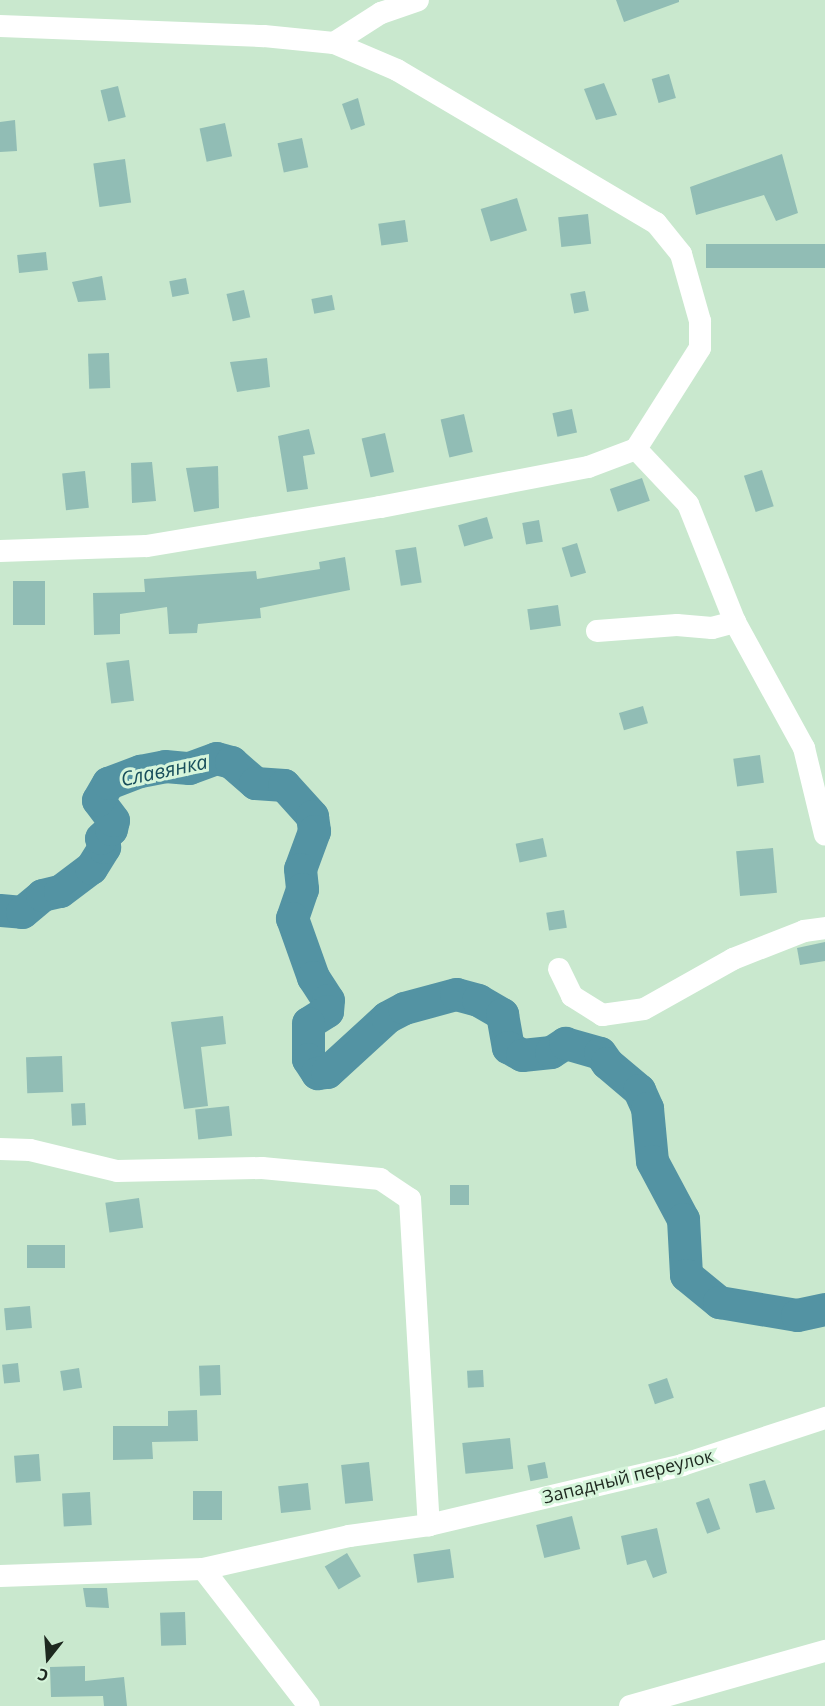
<!DOCTYPE html>
<meta charset="utf-8">
<style>
body{margin:0}
#map{position:relative;width:825px;height:1706px;overflow:hidden;background:#c9e8ce;font-family:"Open Sans",sans-serif}
div>[style]{position:absolute}
.river>*{height:33px;margin:-16.5px;padding:0 16.5px;transform-origin:16.5px;border-radius:16.5px;background:#5393a3}
.building>*{inset:0;background:#91bdb5;transform-origin:0 0}
.minor>*{height:22px;margin:-11px;padding:0 11px;transform-origin:11px;border-radius:11px;background:#fff}
span{translate:-50% -50%;white-space:nowrap;text-align:center;line-height:1.15;-webkit-text-stroke:6px #d6f5db;paint-order:stroke}
.street-label{font-size:18px;color:#1d281f}
.water-label{font-size:20px;color:#184f5c;font-style:italic}
.north{position:absolute;left:18px;top:1628px;width:60px;height:60px;-webkit-text-stroke:4px #d6f5db;paint-order:stroke;rotate:197deg;font-size:16px;font-weight:700;line-height:24px;text-align:center;color:#1d281f}
.north::after{content:'';display:block;margin:auto;width:21px;height:27px;background:#1d281f;clip-path:polygon(50% 0,100% 100%,50% 72%,0 100%)}
</style>
<div id="map">
<div class="river">
<div style="left:0;top:910px;width:22px;rotate:5deg"></div>
<div style="left:22px;top:912px;width:26px;rotate:-40deg"></div>
<div style="left:42px;top:895px;width:18px;rotate:-13deg"></div>
<div style="left:60px;top:891px;width:39px;rotate:-37deg"></div>
<div style="left:91px;top:868px;width:25px;rotate:-58deg"></div>
<div style="left:104px;top:847px;width:9px;rotate:-108deg"></div>
<div style="left:101px;top:838px;width:13px;rotate:-42deg"></div>
<div style="left:111px;top:829px;width:9px;rotate:-77deg"></div>
<div style="left:113px;top:820px;width:25px;rotate:-127deg"></div>
<div style="left:98px;top:800px;width:20px;rotate:-60deg"></div>
<div style="left:108px;top:783px;width:34px;rotate:-21deg"></div>
<div style="left:140px;top:771px;width:25px;rotate:-11deg"></div>
<div style="left:165px;top:766px;width:24px;rotate:5deg"></div>
<div style="left:189px;top:768px;width:29px;rotate:-20deg"></div>
<div style="left:216px;top:758px;width:16px;rotate:15deg"></div>
<div style="left:231px;top:762px;width:32px;rotate:41deg"></div>
<div style="left:255px;top:783px;width:29px;rotate:4deg"></div>
<div style="left:284px;top:785px;width:42px;rotate:47.9deg"></div>
<div style="left:312px;top:816px;width:15px;rotate:82deg"></div>
<div style="left:314px;top:831px;width:40px;rotate:110.2deg"></div>
<div style="left:300px;top:869px;width:20px;rotate:84deg"></div>
<div style="left:302px;top:889px;width:31px;rotate:109deg"></div>
<div style="left:292px;top:918px;width:63px;rotate:70.4deg"></div>
<div style="left:313px;top:977px;width:27px;rotate:57deg"></div>
<div style="left:328px;top:1000px;width:11px;rotate:95deg"></div>
<div style="left:327px;top:1011px;width:22px;rotate:148deg"></div>
<div style="left:308px;top:1023px;width:36px;rotate:90deg"></div>
<div style="left:308px;top:1059px;width:17px;rotate:57deg"></div>
<div style="left:317px;top:1073px;width:10px;rotate:-6deg"></div>
<div style="left:327px;top:1072px;width:81px;rotate:-42.5deg"></div>
<div style="left:387px;top:1017px;width:19px;rotate:-28deg"></div>
<div style="left:404px;top:1008px;width:54px;rotate:-15.1deg"></div>
<div style="left:456px;top:994px;width:23px;rotate:15deg"></div>
<div style="left:478px;top:1000px;width:28px;rotate:30deg"></div>
<div style="left:502px;top:1014px;width:34px;rotate:80deg"></div>
<div style="left:508px;top:1047px;width:16px;rotate:30deg"></div>
<div style="left:522px;top:1055px;width:29px;rotate:-6deg"></div>
<div style="left:551px;top:1052px;width:17px;rotate:-33deg"></div>
<div style="left:565px;top:1043px;width:36px;rotate:16deg"></div>
<div style="left:600px;top:1053px;width:12px;rotate:55deg"></div>
<div style="left:607px;top:1063px;width:42px;rotate:40.2deg"></div>
<div style="left:639px;top:1090px;width:20px;rotate:66deg"></div>
<div style="left:647px;top:1108px;width:53px;rotate:84.6deg"></div>
<div style="left:652px;top:1161px;width:66px;rotate:61.9deg"></div>
<div style="left:683px;top:1219px;width:56px;rotate:86.9deg"></div>
<div style="left:686px;top:1275px;width:43px;rotate:39.3deg"></div>
<div style="left:719px;top:1302px;width:79px;rotate:9.5deg"></div>
<div style="left:797px;top:1315px;width:29px;rotate:-12deg"></div>
</div>
<div class="building">
<div style="clip-path:polygon(616px 0,679px 0,679px 2px,624px 22px)"></div>
<div style="left:669px;top:74px;width:25px;height:18px;rotate:74deg"></div>
<div style="clip-path:polygon(604px 83px,617px 115px,596px 120px,584px 89px)"></div>
<div style="left:118px;top:86px;width:32px;height:18px;rotate:76deg"></div>
<div style="clip-path:polygon(358px 98px,365px 125px,351px 130px,342px 104px)"></div>
<div style="clip-path:polygon(15px 120px,17px 151px,0 152px,0 122px)"></div>
<div style="left:225px;top:123px;width:34px;height:26px;rotate:78deg"></div>
<div style="left:302px;top:138px;width:30px;height:25px;rotate:78deg"></div>
<div style="clip-path:polygon(782px 154px,798px 213px,776px 221px,764px 195px,696px 215px,690px 187px)"></div>
<div style="left:125px;top:159px;width:44px;height:32px;rotate:82deg"></div>
<div style="left:517px;top:198px;width:34px;height:38px;rotate:73deg"></div>
<div style="left:588px;top:214px;width:30px;height:30px;rotate:84deg"></div>
<div style="left:405px;top:220px;width:22px;height:27px;rotate:82deg"></div>
<div style="left:825px;top:244px;width:24px;height:119px;rotate:90deg"></div>
<div style="left:46px;top:252px;width:18px;height:29px;rotate:84deg"></div>
<div style="clip-path:polygon(102px 276px,106px 300px,78px 302px,72px 282px)"></div>
<div style="left:186px;top:278px;width:16px;height:17px;rotate:79deg"></div>
<div style="left:244px;top:290px;width:28px;height:18px;rotate:77deg"></div>
<div style="left:585px;top:291px;width:20px;height:15px;rotate:79deg"></div>
<div style="left:332px;top:295px;width:15px;height:21px;rotate:79deg"></div>
<div style="left:109px;top:353px;width:35px;height:21px;rotate:88deg"></div>
<div style="clip-path:polygon(267px 358px,270px 387px,237px 392px,230px 362px)"></div>
<div style="left:572px;top:409px;width:24px;height:20px;rotate:78deg"></div>
<div style="left:464px;top:414px;width:39px;height:24px;rotate:77deg"></div>
<div style="clip-path:polygon(309px 429px,315px 454px,303px 456px,308px 489px,287px 492px,278px 436px)"></div>
<div style="left:385px;top:433px;width:40px;height:24px;rotate:77deg"></div>
<div style="clip-path:polygon(152px 462px,156px 501px,132px 503px,131px 463px)"></div>
<div style="clip-path:polygon(218px 466px,219px 508px,194px 512px,186px 468px)"></div>
<div style="left:762px;top:470px;width:38px;height:19px;rotate:72deg"></div>
<div style="left:85px;top:471px;width:37px;height:23px;rotate:84deg"></div>
<div style="left:642px;top:478px;width:24px;height:34px;rotate:71deg"></div>
<div style="left:487px;top:517px;width:22px;height:30px;rotate:74deg"></div>
<div style="left:539px;top:520px;width:22px;height:17px;rotate:80deg"></div>
<div style="left:577px;top:543px;width:31px;height:16px;rotate:73deg"></div>
<div style="left:416px;top:547px;width:36px;height:21px;rotate:81deg"></div>
<div style="clip-path:polygon(345px 557px,350px 590px,260px 608px,261px 618px,198px 624px,197px 633px,169px 634px,167px 607px,120px 614px,120px 634px,94px 635px,93px 593px,145px 592px,144px 579px,256px 571px,257px 579px,320px 569px,319px 562px)"></div>
<div style="left:13px;top:581px;width:32px;height:44px"></div>
<div style="left:558px;top:605px;width:21px;height:31px;rotate:82deg"></div>
<div style="left:129px;top:660px;width:41px;height:23px;rotate:83deg"></div>
<div style="left:643px;top:706px;width:18px;height:25px;rotate:74deg"></div>
<div style="left:760px;top:755px;width:28px;height:27px;rotate:82deg"></div>
<div style="left:543px;top:838px;width:19px;height:28px;rotate:78deg"></div>
<div style="left:773px;top:848px;width:45px;height:37px;rotate:85deg"></div>
<div style="left:564px;top:910px;width:18px;height:18px;rotate:81deg"></div>
<div style="clip-path:polygon(825px 942px,825px 961px,800px 965px,797px 948px)"></div>
<div style="clip-path:polygon(223px 1016px,226px 1044px,201px 1047px,208px 1106px,184px 1109px,171px 1022px)"></div>
<div style="left:62px;top:1056px;width:36px;height:36px;rotate:88deg"></div>
<div style="left:85px;top:1103px;width:22px;height:14px;rotate:87deg"></div>
<div style="left:229px;top:1106px;width:30px;height:34px;rotate:84deg"></div>
<div style="left:450px;top:1185px;width:19px;height:20px"></div>
<div style="left:139px;top:1198px;width:30px;height:34px;rotate:82deg"></div>
<div style="left:27px;top:1245px;width:38px;height:23px"></div>
<div style="left:30px;top:1306px;width:22px;height:26px;rotate:85deg"></div>
<div style="left:18px;top:1363px;width:19px;height:16px;rotate:84deg"></div>
<div style="left:220px;top:1365px;width:30px;height:21px;rotate:88deg"></div>
<div style="left:79px;top:1368px;width:20px;height:19px;rotate:81deg"></div>
<div style="left:483px;top:1370px;width:17px;height:16px;rotate:87deg"></div>
<div style="left:667px;top:1378px;width:21px;height:20px;rotate:71deg"></div>
<div style="clip-path:polygon(197px 1410px,198px 1441px,152px 1442px,153px 1459px,113px 1460px,113px 1426px,168px 1426px,168px 1411px)"></div>
<div style="left:510px;top:1438px;width:31px;height:48px;rotate:84deg"></div>
<div style="left:39px;top:1454px;width:27px;height:25px;rotate:86deg"></div>
<div style="left:369px;top:1462px;width:39px;height:28px;rotate:84deg"></div>
<div style="left:545px;top:1462px;width:16px;height:18px;rotate:79deg"></div>
<div style="clip-path:polygon(765px 1480px,775px 1509px,756px 1513px,749px 1484px)"></div>
<div style="left:308px;top:1483px;width:27px;height:30px;rotate:84deg"></div>
<div style="left:193px;top:1491px;width:29px;height:29px"></div>
<div style="left:90px;top:1492px;width:33px;height:28px;rotate:87deg"></div>
<div style="left:709px;top:1498px;width:33px;height:14px;rotate:70deg"></div>
<div style="left:572px;top:1516px;width:34px;height:37px;rotate:76deg"></div>
<div style="clip-path:polygon(657px 1528px,667px 1573px,653px 1578px,646px 1560px,627px 1565px,621px 1536px)"></div>
<div style="left:450px;top:1549px;width:29px;height:37px;rotate:82deg"></div>
<div style="left:347px;top:1553px;width:27px;height:26px;rotate:59deg"></div>
<div style="clip-path:polygon(83px 1588px,107px 1588px,109px 1608px,86px 1607px)"></div>
<div style="left:185px;top:1612px;width:33px;height:25px;rotate:88deg"></div>
<div style="clip-path:polygon(85px 1666px,85px 1681px,124px 1677px,127px 1706px,104px 1706px,103px 1696px,51px 1697px,50px 1667px)"></div>
</div>
<div class="minor">
<div style="left:0;top:26px;width:264px;rotate:2.2deg"></div>
<div style="left:264px;top:36px;width:70px;rotate:5.7deg"></div>
<div style="left:334px;top:43px;width:69px;rotate:23.2deg"></div>
<div style="left:397px;top:70px;width:301px;rotate:30.6deg"></div>
<div style="left:656px;top:223px;width:40px;rotate:51deg"></div>
<div style="left:681px;top:254px;width:70px;rotate:74.2deg"></div>
<div style="left:700px;top:321px;width:27px;rotate:90deg"></div>
<div style="left:700px;top:348px;width:120px;rotate:122.4deg"></div>
<div style="left:636px;top:449px;width:51px;rotate:159.4deg"></div>
<div style="left:588px;top:467px;width:212px;rotate:169.1deg"></div>
<div style="left:380px;top:507px;width:237px;rotate:170.5deg"></div>
<div style="left:146px;top:546px;width:146px;rotate:178deg"></div>
<div style="left:334px;top:43px;width:56px;rotate:-32.6deg"></div>
<div style="left:381px;top:13px;width:39px;rotate:-19deg"></div>
<div style="left:636px;top:449px;width:76px;rotate:46.6deg"></div>
<div style="left:688px;top:504px;width:127px;rotate:68.3deg"></div>
<div style="left:735px;top:622px;width:144px;rotate:61.3deg"></div>
<div style="left:804px;top:748px;width:89px;rotate:76.4deg"></div>
<div style="left:597px;top:631px;width:80px;rotate:-4.3deg"></div>
<div style="left:677px;top:625px;width:35px;rotate:5deg"></div>
<div style="left:712px;top:628px;width:24px;rotate:-15deg"></div>
<div style="left:559px;top:969px;width:30px;rotate:64deg"></div>
<div style="left:572px;top:996px;width:36px;rotate:32deg"></div>
<div style="left:602px;top:1015px;width:42px;rotate:-8.1deg"></div>
<div style="left:644px;top:1009px;width:102px;rotate:-29.3deg"></div>
<div style="left:733px;top:959px;width:76px;rotate:-21.5deg"></div>
<div style="left:804px;top:931px;width:21px;rotate:-8deg"></div>
<div style="left:0;top:1149px;width:30px;rotate:2deg"></div>
<div style="left:30px;top:1150px;width:89px;rotate:13.6deg"></div>
<div style="left:117px;top:1171px;width:145px;rotate:-1.2deg"></div>
<div style="left:262px;top:1168px;width:119px;rotate:5.3deg"></div>
<div style="left:380px;top:1179px;width:36px;rotate:34deg"></div>
<div style="left:410px;top:1199px;width:327px;rotate:86.7deg"></div>
<div style="left:203px;top:1569px;width:173px;rotate:52.3deg"></div>
<div style="left:0;top:1576px;width:203px;rotate:-2deg"></div>
<div style="left:203px;top:1569px;width:150px;rotate:-12.7deg"></div>
<div style="left:349px;top:1536px;width:81px;rotate:-7.8deg"></div>
<div style="left:429px;top:1525px;width:260px;rotate:-13.3deg"></div>
<div style="left:682px;top:1465px;width:151px;rotate:-18.2deg"></div>
<div style="left:630px;top:1706px;width:203px;rotate:-15.8deg"></div>
</div>
<div class="street-label">
<span style="left:628px;top:1476px;rotate:-14deg">Западный переулок</span>
</div>
<div class="water-label">
<span style="left:164px;top:770px;rotate:-12deg">Славянка</span>
</div>
<div class="north">С</div>
</div>
